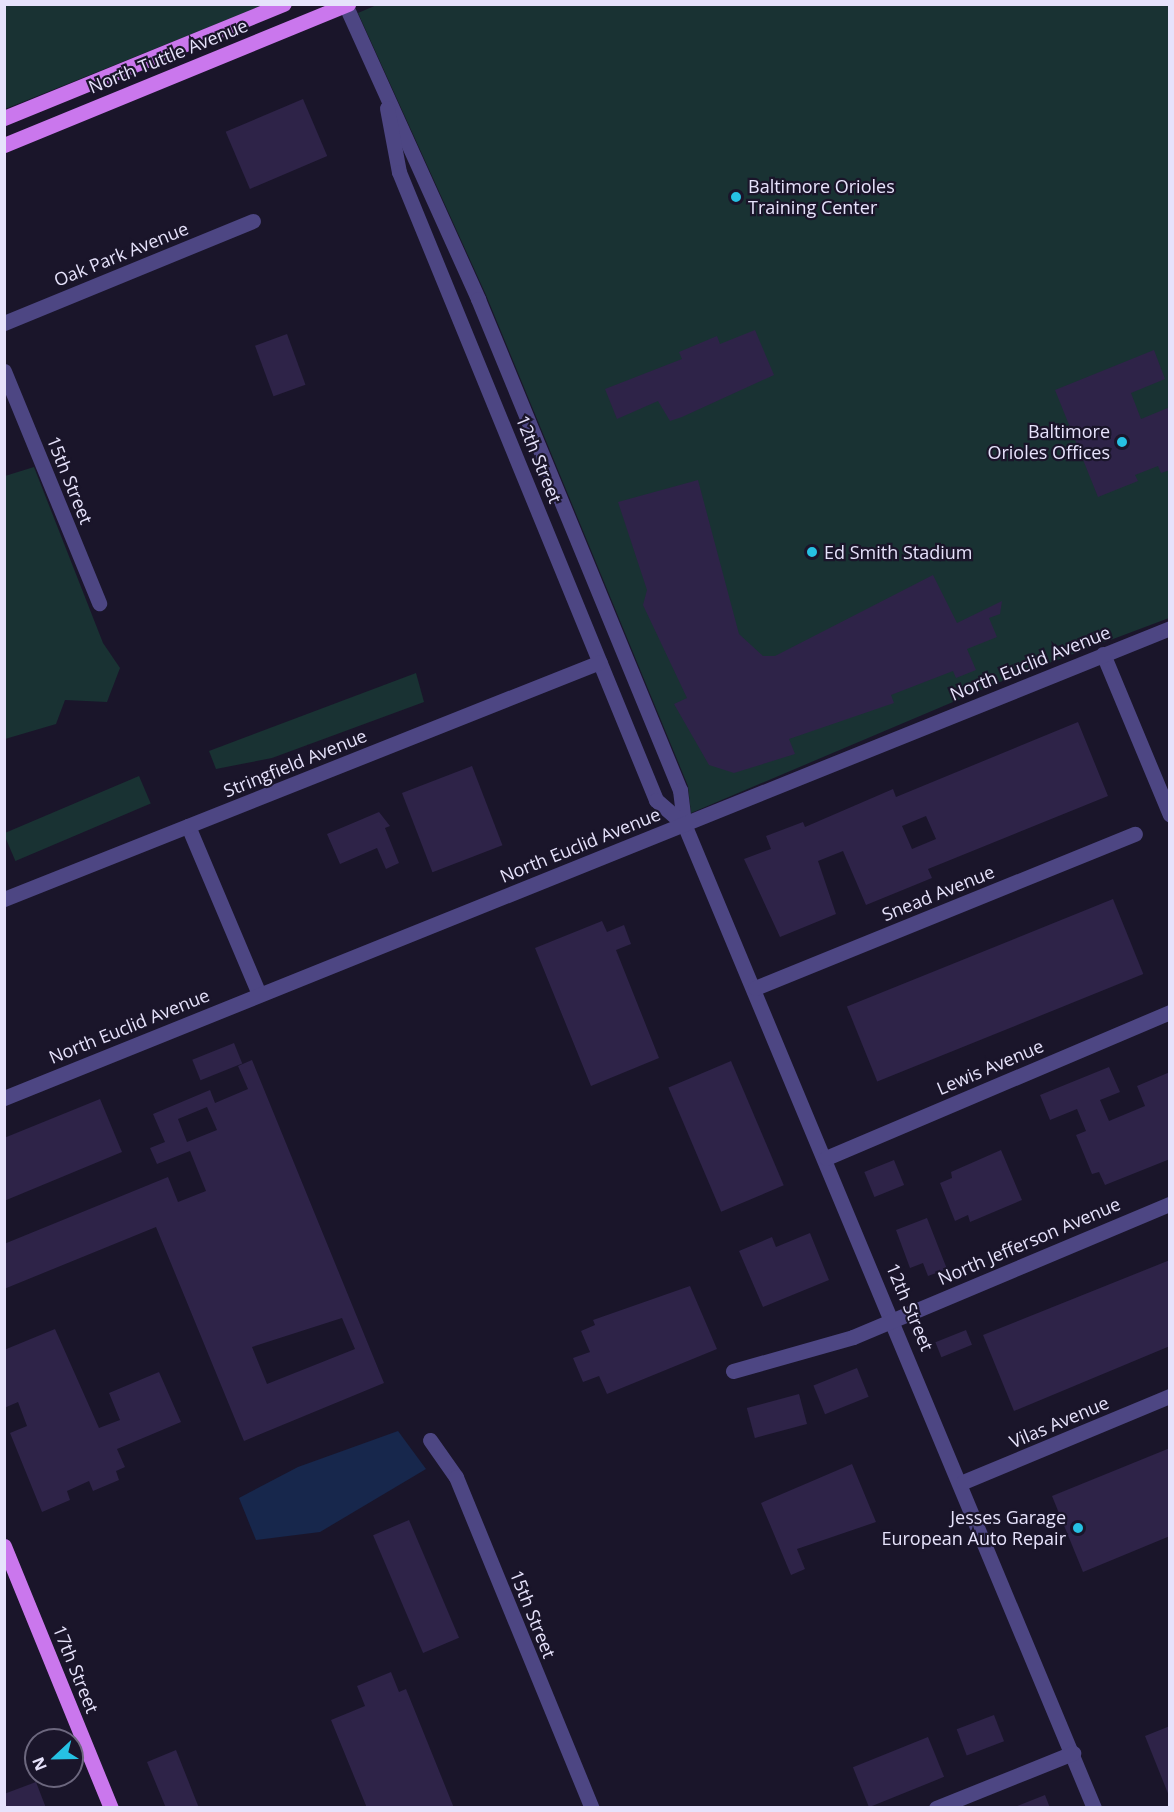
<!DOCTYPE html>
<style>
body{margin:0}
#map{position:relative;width:1174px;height:1812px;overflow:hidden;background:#1a152a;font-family:"Open Sans",sans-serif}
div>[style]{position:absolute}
.green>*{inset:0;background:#193233;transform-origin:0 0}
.water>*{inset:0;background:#17274c}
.building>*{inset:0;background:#2e2348;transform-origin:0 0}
.minor>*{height:15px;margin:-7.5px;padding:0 7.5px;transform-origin:7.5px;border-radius:7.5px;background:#4d4683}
.major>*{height:15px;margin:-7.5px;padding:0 7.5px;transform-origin:7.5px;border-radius:7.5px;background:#ca77ed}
.dots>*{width:16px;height:16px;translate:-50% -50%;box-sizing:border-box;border:3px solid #1a152a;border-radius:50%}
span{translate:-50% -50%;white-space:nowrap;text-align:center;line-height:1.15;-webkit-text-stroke:4.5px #1a152a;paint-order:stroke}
.street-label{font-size:18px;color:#e6e2fb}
.poi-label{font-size:18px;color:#e6e2fb}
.left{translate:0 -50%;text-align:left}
.right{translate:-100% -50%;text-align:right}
.frame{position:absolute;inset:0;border:6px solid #e6e2fb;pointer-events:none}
.north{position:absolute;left:24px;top:1728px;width:60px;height:60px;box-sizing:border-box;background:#1a152a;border:2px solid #6c677e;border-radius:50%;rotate:248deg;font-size:16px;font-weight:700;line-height:24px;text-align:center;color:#e6e2fb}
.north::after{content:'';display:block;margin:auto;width:21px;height:27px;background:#26c1e3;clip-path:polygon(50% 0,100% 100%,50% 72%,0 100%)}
</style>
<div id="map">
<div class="green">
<div style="clip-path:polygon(5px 4px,264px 5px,5px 109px)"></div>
<div style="clip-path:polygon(379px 4px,1169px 5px,1169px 618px,1012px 677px,691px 813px,688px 786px,486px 295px,358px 13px)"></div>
<div style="clip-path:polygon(34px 467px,103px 643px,120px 668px,107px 702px,65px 700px,56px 724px,5px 739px,5px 476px)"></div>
<div style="clip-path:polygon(416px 673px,424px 702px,272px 758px,216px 769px,209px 751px)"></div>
<div style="left:139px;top:776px;width:30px;height:147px;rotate:67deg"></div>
</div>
<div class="water">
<div style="clip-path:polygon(398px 1431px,426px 1469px,320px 1532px,256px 1540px,239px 1498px,298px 1467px)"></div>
</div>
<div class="building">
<div style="left:303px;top:99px;width:62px;height:84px;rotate:67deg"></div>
<div style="clip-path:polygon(755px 330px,774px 375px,682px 417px,670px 421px,658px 401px,617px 419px,605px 389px,682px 359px,679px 352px,717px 336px,720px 344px)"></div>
<div style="left:287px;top:334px;width:54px;height:34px;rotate:70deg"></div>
<div style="clip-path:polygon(1154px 350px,1165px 379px,1131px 393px,1141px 419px,1170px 407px,1170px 470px,1161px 473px,1158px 466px,1135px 475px,1138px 481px,1098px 497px,1055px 390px)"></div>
<div style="clip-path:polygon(698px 480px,739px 634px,763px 656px,775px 656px,933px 575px,957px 623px,1002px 601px,1000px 614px,989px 618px,997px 637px,967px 649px,976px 670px,956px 678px,953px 671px,891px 695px,894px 703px,789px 739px,795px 754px,734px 773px,709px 765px,674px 704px,687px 698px,643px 605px,647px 590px,618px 502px)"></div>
<div style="clip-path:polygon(evenodd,1078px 722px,1108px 796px,928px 869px,932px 878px,866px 905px,843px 851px,818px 861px,836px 914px,780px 937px,744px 859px,771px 849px,766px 836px,803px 822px,805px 827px,893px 789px,896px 797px,1078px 722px,926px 816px,936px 839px,912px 849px,902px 826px,926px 816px)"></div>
<div style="left:472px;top:766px;width:85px;height:75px;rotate:69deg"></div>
<div style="clip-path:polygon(379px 812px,390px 826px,385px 828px,399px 863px,386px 869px,377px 848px,340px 864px,327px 834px)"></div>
<div style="left:1113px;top:899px;width:81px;height:287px;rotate:68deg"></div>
<div style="clip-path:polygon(602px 921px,607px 932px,624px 925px,631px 944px,616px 950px,659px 1058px,591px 1086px,535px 948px)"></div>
<div style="left:234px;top:1043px;width:22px;height:45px;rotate:68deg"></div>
<div style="clip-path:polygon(evenodd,252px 1060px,384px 1383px,244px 1441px,156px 1227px,4px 1289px,4px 1244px,168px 1177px,178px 1202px,206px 1191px,190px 1151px,157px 1164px,150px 1148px,165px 1142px,153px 1114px,210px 1090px,215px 1103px,248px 1089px,238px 1066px,252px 1060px,207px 1107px,217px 1130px,187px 1142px,178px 1119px,207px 1107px,252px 1060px,342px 1318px,355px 1349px,267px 1384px,252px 1347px,342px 1318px)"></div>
<div style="left:731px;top:1061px;width:135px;height:68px;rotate:67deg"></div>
<div style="clip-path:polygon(1109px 1067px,1120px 1092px,1100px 1100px,1109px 1121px,1145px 1106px,1137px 1086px,1170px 1072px,1170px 1159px,1105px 1185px,1099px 1172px,1092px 1174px,1076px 1135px,1086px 1131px,1077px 1109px,1050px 1120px,1040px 1095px)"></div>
<div style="clip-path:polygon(100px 1099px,122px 1152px,4px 1201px,4px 1138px)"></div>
<div style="clip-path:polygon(1001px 1150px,1022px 1200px,970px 1222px,968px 1215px,955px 1221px,940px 1183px,952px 1178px,951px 1172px)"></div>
<div style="left:894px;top:1160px;width:27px;height:32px;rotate:68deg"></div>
<div style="clip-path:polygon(927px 1218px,947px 1269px,928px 1276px,923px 1263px,910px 1268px,896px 1230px)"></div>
<div style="clip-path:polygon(810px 1233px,829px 1280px,763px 1307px,739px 1251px,772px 1237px,776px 1247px)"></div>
<div style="clip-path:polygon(1170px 1260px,1170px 1346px,1014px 1411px,983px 1335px)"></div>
<div style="clip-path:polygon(690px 1286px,717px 1349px,607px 1394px,599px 1376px,583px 1382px,573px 1358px,590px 1352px,581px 1331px,595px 1325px,593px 1320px)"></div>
<div style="clip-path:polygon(55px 1329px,99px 1428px,120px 1420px,109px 1393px,159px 1372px,181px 1422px,117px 1449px,125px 1467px,116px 1471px,119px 1480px,93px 1491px,89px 1481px,67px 1491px,70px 1500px,42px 1512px,10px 1433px,27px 1426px,18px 1402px,4px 1408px,4px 1350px)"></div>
<div style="left:966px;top:1330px;width:16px;height:33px;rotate:68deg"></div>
<div style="left:857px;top:1368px;width:31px;height:47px;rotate:68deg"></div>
<div style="left:799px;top:1394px;width:31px;height:54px;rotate:75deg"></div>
<div style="clip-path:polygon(1170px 1448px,1170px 1536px,1083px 1572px,1052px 1496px)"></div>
<div style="clip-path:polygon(852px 1464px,876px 1522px,797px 1549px,805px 1569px,791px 1575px,761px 1503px)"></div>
<div style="left:409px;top:1520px;width:128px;height:39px;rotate:67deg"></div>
<div style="clip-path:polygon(391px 1672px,399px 1692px,406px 1689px,454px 1808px,367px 1808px,331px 1720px,365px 1706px,357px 1686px)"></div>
<div style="left:994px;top:1715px;width:28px;height:40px;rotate:69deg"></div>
<div style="clip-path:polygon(1170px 1726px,1170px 1796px,1169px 1796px,1145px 1736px)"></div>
<div style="left:928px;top:1737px;width:43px;height:81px;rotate:68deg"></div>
<div style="clip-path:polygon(176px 1750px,199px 1808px,166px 1808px,147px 1762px)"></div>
<div style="clip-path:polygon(36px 1782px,46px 1808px,4px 1808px,4px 1794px)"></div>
<div style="clip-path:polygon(1045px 1795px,1050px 1808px,1015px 1808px,1015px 1807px)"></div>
</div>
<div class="minor">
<div style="left:345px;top:4px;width:324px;rotate:65.7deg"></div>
<div style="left:478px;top:299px;width:531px;rotate:67.64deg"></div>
<div style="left:680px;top:790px;width:34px;rotate:83deg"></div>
<div style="left:684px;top:824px;width:1066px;rotate:67.38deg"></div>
<div style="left:387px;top:108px;width:65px;rotate:79.4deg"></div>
<div style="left:399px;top:172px;width:679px;rotate:67.74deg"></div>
<div style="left:656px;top:800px;width:37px;rotate:41deg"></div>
<div style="left:4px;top:323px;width:269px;rotate:-22.3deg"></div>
<div style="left:4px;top:371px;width:251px;rotate:67.7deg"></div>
<div style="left:1103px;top:654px;width:174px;rotate:67.4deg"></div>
<div style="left:188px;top:826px;width:182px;rotate:67.1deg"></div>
<div style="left:4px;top:899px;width:641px;rotate:-21.69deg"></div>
<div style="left:755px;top:988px;width:410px;rotate:-22.1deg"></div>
<div style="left:4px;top:1098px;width:1257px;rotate:-21.95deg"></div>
<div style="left:826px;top:1158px;width:374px;rotate:-23deg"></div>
<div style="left:733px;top:1371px;width:125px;rotate:-15.8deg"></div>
<div style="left:853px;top:1337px;width:344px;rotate:-22.8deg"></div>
<div style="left:430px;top:1440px;width:45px;rotate:54.9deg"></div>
<div style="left:456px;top:1477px;width:358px;rotate:67.7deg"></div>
<div style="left:963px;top:1482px;width:224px;rotate:-22.6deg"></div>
<div style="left:936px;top:1808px;width:148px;rotate:-21.9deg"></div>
</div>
<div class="major">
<div style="left:4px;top:118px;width:302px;rotate:-22.2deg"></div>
<div style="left:4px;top:145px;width:372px;rotate:-22.3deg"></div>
<div style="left:4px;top:1546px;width:283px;rotate:67.8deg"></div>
</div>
<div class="dots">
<div style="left:736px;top:197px;background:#26c1e3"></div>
<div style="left:1122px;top:442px;background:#26c1e3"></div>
<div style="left:812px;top:552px;background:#26c1e3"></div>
<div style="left:1078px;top:1528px;background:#26c1e3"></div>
</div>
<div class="street-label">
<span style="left:168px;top:56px;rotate:-22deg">North Tuttle Avenue</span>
<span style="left:121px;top:254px;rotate:-22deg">Oak Park Avenue</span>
<span style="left:539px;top:459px;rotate:68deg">12th Street</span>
<span style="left:70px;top:480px;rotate:68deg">15th Street</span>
<span style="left:1030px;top:663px;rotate:-22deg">North Euclid Avenue</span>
<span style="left:295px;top:763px;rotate:-22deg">Stringfield Avenue</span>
<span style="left:580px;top:845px;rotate:-22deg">North Euclid Avenue</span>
<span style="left:938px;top:893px;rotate:-22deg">Snead Avenue</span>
<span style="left:129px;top:1026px;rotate:-22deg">North Euclid Avenue</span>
<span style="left:990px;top:1067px;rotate:-23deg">Lewis Avenue</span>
<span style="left:1029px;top:1241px;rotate:-23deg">North Jefferson Avenue</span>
<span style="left:910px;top:1307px;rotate:67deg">12th Street</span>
<span style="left:1059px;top:1422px;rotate:-23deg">Vilas Avenue</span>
<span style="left:533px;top:1614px;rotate:68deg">15th Street</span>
<span style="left:76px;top:1669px;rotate:68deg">17th Street</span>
</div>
<div class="poi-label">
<span class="left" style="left:748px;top:197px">Baltimore Orioles<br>Training Center</span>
<span class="right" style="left:1110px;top:442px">Baltimore<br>Orioles Offices</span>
<span class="left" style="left:824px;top:552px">Ed Smith Stadium</span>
<span class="right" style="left:1066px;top:1528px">Jesses Garage<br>European Auto Repair</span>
</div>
<div class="frame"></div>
<div class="north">N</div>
</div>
